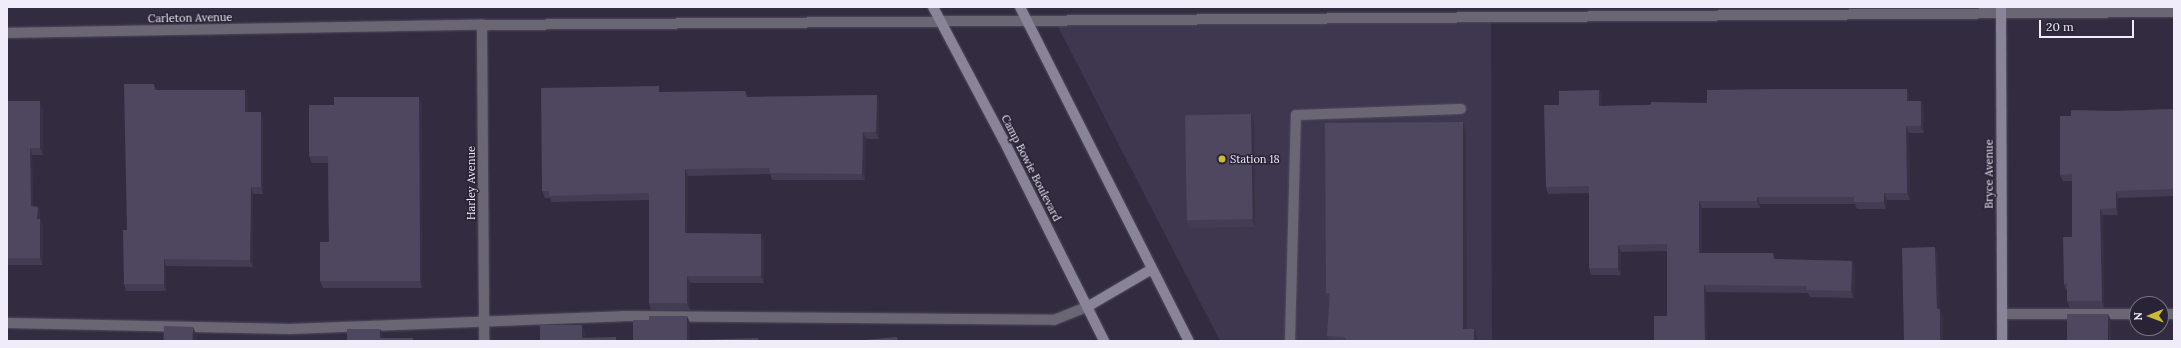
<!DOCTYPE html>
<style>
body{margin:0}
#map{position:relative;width:2181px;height:348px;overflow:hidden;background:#332c40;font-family:Lora,serif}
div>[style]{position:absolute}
.built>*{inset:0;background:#3f364f}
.roads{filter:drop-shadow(0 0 1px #514b5e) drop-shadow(0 0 1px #514b5e)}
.lane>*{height:10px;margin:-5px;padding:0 5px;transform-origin:5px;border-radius:5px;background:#6a6673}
.street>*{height:10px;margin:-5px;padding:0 5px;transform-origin:5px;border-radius:5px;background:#6a6673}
.secondary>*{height:10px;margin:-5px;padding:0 5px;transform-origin:5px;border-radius:5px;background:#8a8498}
.wall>*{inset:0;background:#443c53}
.shaded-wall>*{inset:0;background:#373143}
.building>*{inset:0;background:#4f4660;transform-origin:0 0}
.dots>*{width:11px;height:11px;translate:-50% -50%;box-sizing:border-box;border:2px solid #292336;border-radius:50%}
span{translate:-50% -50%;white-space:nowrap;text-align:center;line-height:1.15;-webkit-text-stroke:3px #292336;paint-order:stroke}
.street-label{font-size:11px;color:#f0ecf9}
.poi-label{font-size:11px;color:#f0ecf9}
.left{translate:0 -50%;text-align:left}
.frame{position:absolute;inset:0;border:8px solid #f0ecf9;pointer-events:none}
.north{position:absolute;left:2129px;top:296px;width:40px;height:40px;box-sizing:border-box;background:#292336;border:1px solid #797384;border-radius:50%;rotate:269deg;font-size:11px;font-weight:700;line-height:16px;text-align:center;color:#f0ecf9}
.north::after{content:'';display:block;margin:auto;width:14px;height:18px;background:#ccb938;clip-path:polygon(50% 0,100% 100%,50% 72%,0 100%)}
.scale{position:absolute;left:2039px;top:20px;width:95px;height:18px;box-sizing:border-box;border:2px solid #f0ecf9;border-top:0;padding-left:5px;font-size:12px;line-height:14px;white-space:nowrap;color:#f0ecf9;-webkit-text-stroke:3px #292336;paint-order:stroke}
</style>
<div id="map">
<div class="built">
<div style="clip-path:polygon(1491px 16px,1492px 341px,1220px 341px,1055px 21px)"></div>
</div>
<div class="roads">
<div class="lane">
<div style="left:2002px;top:314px;width:135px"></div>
<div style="left:2161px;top:314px;width:13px"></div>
<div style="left:7px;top:323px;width:283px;rotate:1.2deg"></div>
<div style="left:290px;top:329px;width:333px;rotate:-2.2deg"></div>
<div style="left:623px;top:316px;width:431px;rotate:0.5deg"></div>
<div style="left:1054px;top:320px;width:35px;rotate:-22deg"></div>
<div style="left:1290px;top:341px;width:226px;rotate:-88.5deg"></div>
<div style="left:1296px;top:115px;width:165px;rotate:-2.1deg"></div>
</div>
<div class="street">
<div style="left:482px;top:25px;width:316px;rotate:89.6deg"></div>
<div style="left:7px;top:33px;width:475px;rotate:-1deg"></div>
<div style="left:482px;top:25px;width:1692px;rotate:-0.44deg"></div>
</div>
<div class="secondary">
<div style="left:933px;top:7px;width:149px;rotate:62.1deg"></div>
<div style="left:1003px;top:139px;width:226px;rotate:63.4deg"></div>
<div style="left:1020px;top:7px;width:374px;rotate:63.2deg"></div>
<div style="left:2001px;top:7px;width:334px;rotate:89.8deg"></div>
<div style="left:1087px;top:307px;width:75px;rotate:-30.3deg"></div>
</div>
</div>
<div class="wall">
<div style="clip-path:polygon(154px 84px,156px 90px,248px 97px,248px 112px,261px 112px,263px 119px,263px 194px,253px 194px,253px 267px,166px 266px,166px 291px,126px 291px,124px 284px,127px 230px)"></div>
<div style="clip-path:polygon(1907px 89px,1909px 96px,1909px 101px,1921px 101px,1924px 108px,1924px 133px,1909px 133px,1910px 200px,1887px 200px,1886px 209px,1857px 209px,1855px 204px,1760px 204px,1760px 208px,1702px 208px,1702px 253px,1773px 253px,1775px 259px,1852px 261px,1855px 268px,1854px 298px,1810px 297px,1808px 293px,1706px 292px,1667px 316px,1667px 251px,1621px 252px,1621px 275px,1591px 275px,1589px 268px,1589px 193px,1548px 194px,1546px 187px,1599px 90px,1602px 97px,1602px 106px,1707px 103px)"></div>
<div style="clip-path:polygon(745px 91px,748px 97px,877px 95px,879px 102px,879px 139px,866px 139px,865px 180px,772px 180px,770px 174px,688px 176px,687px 233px,761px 234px,764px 241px,764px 283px,690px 283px,690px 310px,651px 310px,649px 303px,649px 200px,552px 202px,550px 198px,545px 198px,542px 191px,661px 92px)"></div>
<div style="clip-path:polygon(7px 101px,43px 108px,43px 155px,32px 155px,33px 206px,38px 207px,40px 214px,40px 219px,43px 226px,43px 265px,7px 265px)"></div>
<div style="clip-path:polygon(422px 104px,422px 288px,323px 288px,320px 281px,329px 242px,328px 163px,312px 163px,309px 156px)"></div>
<div style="clip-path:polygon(2174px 109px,2174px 196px,2118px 198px,2118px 215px,2103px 215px,2104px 308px,2070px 308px,2067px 301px,2067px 290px,2066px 290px,2064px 284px,2072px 237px,2072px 181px,2063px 181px,2060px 175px,2071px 116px,2115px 111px)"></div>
<div style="clip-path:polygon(1251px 114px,1254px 123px,1255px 227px,1189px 228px,1186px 219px)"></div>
<div style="clip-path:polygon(1463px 122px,1466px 132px,1467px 329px,1477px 338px,1477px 341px,1329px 341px,1327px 336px,1329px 302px,1326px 293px)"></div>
</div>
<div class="shaded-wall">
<div style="clip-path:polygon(1907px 89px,1909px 96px,1909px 108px,1907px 101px)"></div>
<div style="clip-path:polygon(245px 90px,248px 97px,248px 119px,245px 112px)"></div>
<div style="clip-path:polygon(1599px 90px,1602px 97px,1602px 113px,1599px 106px)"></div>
<div style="clip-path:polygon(877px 95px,879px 102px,879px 139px,876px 132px)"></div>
<div style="clip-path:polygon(419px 97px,422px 104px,422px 288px,420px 281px)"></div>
<div style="clip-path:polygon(40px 101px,43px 108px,43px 155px,40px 148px)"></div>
<div style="clip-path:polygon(1921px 101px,1924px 108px,1924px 133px,1921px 126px)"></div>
<div style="clip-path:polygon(261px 112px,263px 119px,263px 194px,261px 187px)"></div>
<div style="clip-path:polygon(1251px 114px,1254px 123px,1255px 227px,1252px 219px)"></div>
<div style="clip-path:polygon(1463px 122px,1466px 132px,1467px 338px,1463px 329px)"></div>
<div style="clip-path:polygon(1906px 126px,1909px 133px,1910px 200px,1907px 193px)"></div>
<div style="clip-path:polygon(863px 132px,866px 139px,865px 180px,862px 174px)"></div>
<div style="clip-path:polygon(30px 148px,32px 155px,33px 213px,31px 206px)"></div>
<div style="clip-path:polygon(685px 169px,688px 176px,687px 240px,685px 233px)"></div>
<div style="clip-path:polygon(251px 187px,253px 194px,253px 267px,250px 260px)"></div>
<div style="clip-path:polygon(2116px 191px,2118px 198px,2118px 215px,2116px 208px)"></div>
<div style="clip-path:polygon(1884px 193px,1887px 200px,1886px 209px,1884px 202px)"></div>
<div style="clip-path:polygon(1757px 197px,1760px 204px,1760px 208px,1757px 201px)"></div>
<div style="clip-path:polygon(1699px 201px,1702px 208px,1702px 260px,1699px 253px)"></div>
<div style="clip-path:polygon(38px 207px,40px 214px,40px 219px,43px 226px,43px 265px,40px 258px,37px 219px)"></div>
<div style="clip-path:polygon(2100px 209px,2103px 215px,2104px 308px,2102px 301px)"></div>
<div style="clip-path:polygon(761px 234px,764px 241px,764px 283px,761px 276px)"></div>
<div style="clip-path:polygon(1618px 245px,1621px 252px,1621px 275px,1618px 268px)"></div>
<div style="clip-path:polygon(1935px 247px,1938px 254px,1940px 316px,1937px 309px)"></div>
<div style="clip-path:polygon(164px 259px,166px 266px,166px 291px,164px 284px)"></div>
<div style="clip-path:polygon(1852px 261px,1855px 268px,1854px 298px,1851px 291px)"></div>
<div style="clip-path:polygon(687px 276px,690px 283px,690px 310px,687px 303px)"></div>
<div style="clip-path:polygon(1704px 285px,1706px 292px,1707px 341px,1705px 341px)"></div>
<div style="clip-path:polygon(1940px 309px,1943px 316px,1943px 341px,1940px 341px)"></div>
<div style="clip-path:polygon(2108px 314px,2111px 320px,2111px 341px,2109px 341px)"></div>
<div style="clip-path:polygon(687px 316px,690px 323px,689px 341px,687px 341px)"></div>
<div style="clip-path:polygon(582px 325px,585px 332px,585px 341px,582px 338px)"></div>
<div style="clip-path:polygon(193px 327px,196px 334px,196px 341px,193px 341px)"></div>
<div style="clip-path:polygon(380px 329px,383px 335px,383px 341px,380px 338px)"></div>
<div style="clip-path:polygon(1474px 329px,1477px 338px,1477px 341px,1474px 341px)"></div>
</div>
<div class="building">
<div style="clip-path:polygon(124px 84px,154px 84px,154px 90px,245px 90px,245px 112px,261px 112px,261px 187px,251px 187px,250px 260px,164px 259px,164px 284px,124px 284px,123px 230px,127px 230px)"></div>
<div style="clip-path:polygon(659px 86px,659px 92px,745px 91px,746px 97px,877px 95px,876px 132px,863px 132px,862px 174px,770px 173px,769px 168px,685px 169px,685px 233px,761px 234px,761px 276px,687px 276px,687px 303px,649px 303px,649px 193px,549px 196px,549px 191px,542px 191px,541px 88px)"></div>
<div style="clip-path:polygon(1782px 89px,1907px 89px,1907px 101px,1921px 101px,1921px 126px,1906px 126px,1907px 193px,1884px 193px,1884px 202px,1854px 202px,1854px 197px,1757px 197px,1757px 201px,1699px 201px,1699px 253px,1773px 253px,1773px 259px,1852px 261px,1851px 291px,1807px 290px,1807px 286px,1704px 285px,1705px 341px,1654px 341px,1654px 316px,1667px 316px,1667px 244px,1618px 245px,1618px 268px,1589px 268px,1589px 186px,1546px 187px,1544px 105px,1559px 105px,1559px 91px,1599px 90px,1599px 106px,1651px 105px,1651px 102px,1707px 103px,1707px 90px)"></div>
<div style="clip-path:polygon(334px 97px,419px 97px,420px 281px,320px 281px,320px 242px,329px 242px,328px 156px,309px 156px,309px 105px,334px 105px)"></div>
<div style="clip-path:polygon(7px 101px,40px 101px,40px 148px,30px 148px,31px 206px,38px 207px,37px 219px,40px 219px,40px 258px,7px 258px)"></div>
<div style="clip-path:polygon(2174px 109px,2174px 189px,2116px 191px,2116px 208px,2100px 209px,2102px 301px,2067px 301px,2067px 283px,2064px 284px,2063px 237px,2072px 237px,2072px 174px,2060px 175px,2060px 116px,2071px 116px,2071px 110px,2115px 111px)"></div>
<div style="left:1251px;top:114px;width:105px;height:66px;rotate:89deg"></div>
<div style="clip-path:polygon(1463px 122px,1463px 329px,1474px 329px,1474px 341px,1347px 341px,1345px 337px,1327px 336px,1330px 293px,1326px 293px,1325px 123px)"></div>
<div style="clip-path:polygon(1935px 247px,1937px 309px,1940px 309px,1940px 341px,1904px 341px,1902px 248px)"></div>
<div style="left:2067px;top:314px;width:41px;height:27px"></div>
<div style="clip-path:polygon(649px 316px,687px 316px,687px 341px,633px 341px,633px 320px,649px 320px)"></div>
<div style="clip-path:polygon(540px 325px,582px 325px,582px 338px,616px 337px,616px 341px,540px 341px)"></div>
<div style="left:164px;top:326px;width:29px;height:15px;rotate:2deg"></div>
<div style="clip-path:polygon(347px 329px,380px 329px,380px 338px,413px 338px,413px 341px,347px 341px)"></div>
<div style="clip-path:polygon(897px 337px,898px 341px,852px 341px)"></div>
<div style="clip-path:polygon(758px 338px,758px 341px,693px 341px,693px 340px)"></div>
</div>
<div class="dots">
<div style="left:1222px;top:159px;background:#ccb938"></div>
</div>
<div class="street-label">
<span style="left:190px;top:18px;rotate:-1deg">Carleton Avenue</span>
<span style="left:1031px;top:168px;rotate:63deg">Camp Bowie Boulevard</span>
<span style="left:1989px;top:174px;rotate:-90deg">Bryce Avenue</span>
<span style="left:471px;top:183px;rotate:-90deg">Harley Avenue</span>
</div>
<div class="poi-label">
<span class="left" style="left:1230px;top:159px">Station 18</span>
</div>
<div class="frame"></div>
<div class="north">N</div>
<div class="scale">20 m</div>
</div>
